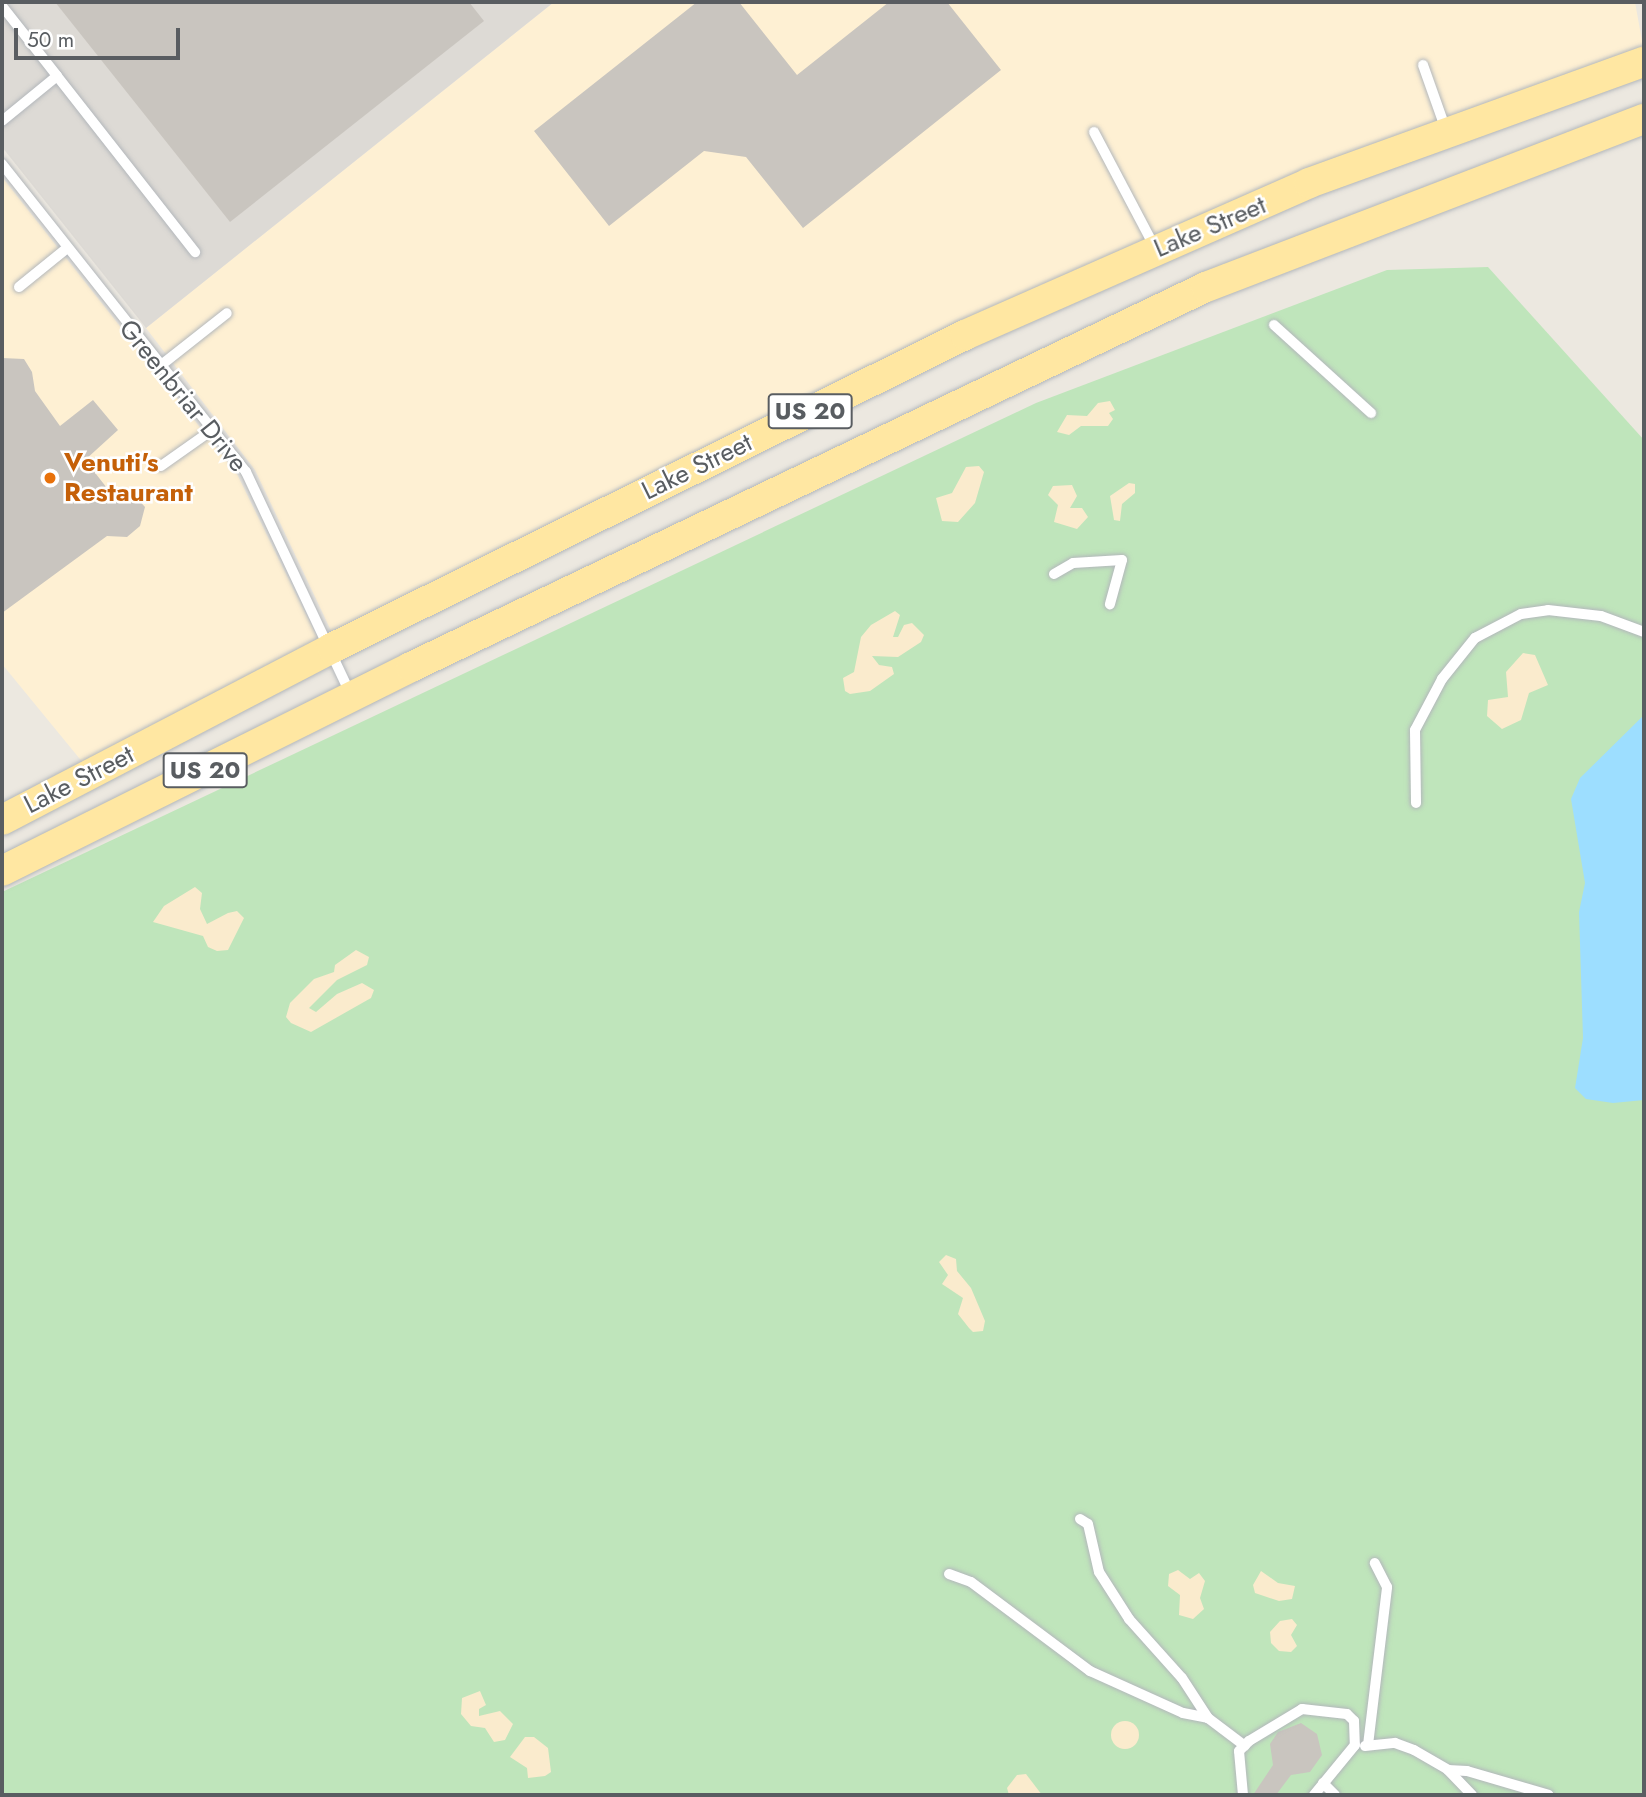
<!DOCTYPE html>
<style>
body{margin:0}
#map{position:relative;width:1646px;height:1797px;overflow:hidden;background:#ece8e0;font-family:Jost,sans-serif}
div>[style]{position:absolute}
.commercial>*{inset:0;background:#fef0d3}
.industrial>*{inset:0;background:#dddad5}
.green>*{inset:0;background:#bfe5bb}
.sand>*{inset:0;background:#faebcd}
.round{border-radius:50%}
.water>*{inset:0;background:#9ddeff}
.building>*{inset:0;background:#c9c5bf}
.roads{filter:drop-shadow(0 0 2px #b3b7bb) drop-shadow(0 0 2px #b3b7bb)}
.service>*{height:10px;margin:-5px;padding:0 5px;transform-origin:5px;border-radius:5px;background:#fff}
.primary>*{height:30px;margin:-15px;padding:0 15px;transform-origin:15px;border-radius:15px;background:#ffe7a2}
.dots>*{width:19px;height:19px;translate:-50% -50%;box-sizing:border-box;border:4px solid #fff;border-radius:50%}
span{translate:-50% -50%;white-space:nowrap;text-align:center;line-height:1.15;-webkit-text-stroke:5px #fff;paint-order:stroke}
.shield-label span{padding:2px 5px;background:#fff;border:2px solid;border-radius:5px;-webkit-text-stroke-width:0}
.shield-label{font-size:24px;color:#595d61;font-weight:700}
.street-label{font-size:26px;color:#595d61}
.food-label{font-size:26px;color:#c56008;font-weight:700}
.left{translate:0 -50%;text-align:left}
.frame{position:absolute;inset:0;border:4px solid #595d61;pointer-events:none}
.scale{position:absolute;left:14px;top:28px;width:166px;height:32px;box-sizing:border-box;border:4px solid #595d61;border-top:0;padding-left:9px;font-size:21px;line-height:24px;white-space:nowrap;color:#595d61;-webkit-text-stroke:5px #fff;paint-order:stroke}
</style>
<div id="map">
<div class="commercial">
<div style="clip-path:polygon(554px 2px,1635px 2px,1644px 52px,1278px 190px,334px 637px,255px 470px,146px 328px)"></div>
<div style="clip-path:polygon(2px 177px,237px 474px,320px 643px,84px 764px,2px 664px)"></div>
</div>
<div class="industrial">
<div style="clip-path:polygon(2px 2px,554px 2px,146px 328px,2px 147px)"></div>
</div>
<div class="green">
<div style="clip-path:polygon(1488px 267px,1644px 440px,1644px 1795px,2px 1795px,2px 892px,1036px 403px,1387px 270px)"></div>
</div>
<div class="sand">
<div style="clip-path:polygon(1110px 401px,1115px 410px,1109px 413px,1113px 419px,1108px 426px,1081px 426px,1069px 435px,1057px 432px,1067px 415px,1087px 416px,1098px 403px)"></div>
<div style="clip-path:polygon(979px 466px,984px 472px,975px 503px,958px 522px,942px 521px,936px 498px,952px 493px,966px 467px)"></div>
<div style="clip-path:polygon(1129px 483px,1135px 484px,1135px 493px,1122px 504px,1120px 521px,1114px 520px,1110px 496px)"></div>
<div style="clip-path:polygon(1072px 485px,1077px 496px,1070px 508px,1082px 508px,1088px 517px,1077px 529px,1054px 522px,1058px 505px,1048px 495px,1053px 486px)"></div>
<div style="clip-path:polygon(895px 611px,900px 615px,893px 637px,898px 637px,904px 625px,912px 623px,924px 635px,921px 642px,898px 657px,872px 656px,879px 665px,892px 667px,894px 674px,870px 691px,850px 694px,845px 691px,843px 678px,854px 672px,861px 637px,871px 625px)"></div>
<div style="clip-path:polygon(1523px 653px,1535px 655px,1548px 685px,1529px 693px,1521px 720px,1502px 729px,1487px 716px,1488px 700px,1508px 697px,1506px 672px)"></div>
<div style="clip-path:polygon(195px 887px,202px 893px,200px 909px,207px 924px,228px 913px,237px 911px,244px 918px,228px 950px,217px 951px,208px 947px,203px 936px,153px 922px,164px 906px)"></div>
<div style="clip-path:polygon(356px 950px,369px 957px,367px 965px,337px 980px,309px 1008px,316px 1012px,337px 994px,362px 983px,374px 990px,371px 998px,311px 1032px,291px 1023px,286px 1017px,290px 1003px,314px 979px,334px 972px,335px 965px)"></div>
<div style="clip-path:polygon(946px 1255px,956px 1259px,957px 1271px,971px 1288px,985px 1321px,983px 1331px,973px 1332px,969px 1328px,958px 1314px,963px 1298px,942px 1284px,948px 1275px,939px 1262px)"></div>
<div style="clip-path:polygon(1178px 1570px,1190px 1579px,1199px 1573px,1205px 1581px,1200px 1598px,1204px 1609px,1193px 1619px,1179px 1615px,1180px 1595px,1168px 1586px,1169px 1574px)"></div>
<div style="clip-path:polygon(1261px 1571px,1278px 1583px,1295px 1586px,1292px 1599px,1279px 1601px,1255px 1593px,1253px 1585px)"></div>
<div style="clip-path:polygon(1292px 1619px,1297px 1625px,1291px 1635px,1297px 1646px,1291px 1652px,1279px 1651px,1271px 1643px,1270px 1632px,1280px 1621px)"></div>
<div style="clip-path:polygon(480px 1691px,486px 1705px,479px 1709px,479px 1716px,500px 1711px,513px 1724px,505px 1740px,494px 1742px,485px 1728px,471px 1726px,461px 1714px,462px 1698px)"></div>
<div class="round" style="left:1111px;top:1721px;width:28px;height:28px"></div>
<div style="clip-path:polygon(525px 1737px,534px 1737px,548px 1748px,551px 1772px,545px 1776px,528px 1778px,527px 1768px,510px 1757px)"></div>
<div style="clip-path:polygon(1026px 1774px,1042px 1795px,1009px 1795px,1007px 1788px,1017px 1775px)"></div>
</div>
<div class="water">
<div style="clip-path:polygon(1644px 715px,1644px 1100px,1613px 1103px,1586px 1099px,1575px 1088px,1583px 1038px,1579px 912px,1585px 883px,1571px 799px,1580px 778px)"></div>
</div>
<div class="building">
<div style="clip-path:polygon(55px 2px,469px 2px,484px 21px,230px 222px)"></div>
<div style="clip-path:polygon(697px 2px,739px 2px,797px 75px,889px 2px,947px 2px,1001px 70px,803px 228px,746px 157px,704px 151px,609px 226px,534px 131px)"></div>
<div style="clip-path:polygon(2px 358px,24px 359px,32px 372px,35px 391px,60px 426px,93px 400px,118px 430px,85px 460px,114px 497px,135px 496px,145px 507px,140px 526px,127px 537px,107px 536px,2px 613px)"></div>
<div style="clip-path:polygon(1301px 1723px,1317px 1734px,1322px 1755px,1310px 1772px,1291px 1775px,1276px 1795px,1253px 1795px,1273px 1765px,1270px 1744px,1278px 1732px)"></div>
</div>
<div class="roads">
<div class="service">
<div style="left:2px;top:6px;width:89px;rotate:51.8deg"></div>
<div style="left:1423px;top:65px;width:69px;rotate:70.5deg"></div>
<div style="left:2px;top:121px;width:71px;rotate:-39.3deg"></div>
<div style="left:57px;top:76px;width:224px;rotate:51.9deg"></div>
<div style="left:1094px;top:132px;width:129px;rotate:62.2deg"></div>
<div style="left:2px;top:164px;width:393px;rotate:51.6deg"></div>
<div style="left:246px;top:472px;width:246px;rotate:64.8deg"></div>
<div style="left:19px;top:287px;width:60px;rotate:-39deg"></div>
<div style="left:1274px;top:325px;width:131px;rotate:42.2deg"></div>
<div style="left:160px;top:366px;width:85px;rotate:-38.3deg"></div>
<div style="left:161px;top:466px;width:62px;rotate:-35.2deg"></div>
<div style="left:1054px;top:574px;width:22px;rotate:-30deg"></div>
<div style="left:1073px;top:563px;width:49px;rotate:-3.5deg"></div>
<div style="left:1122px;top:560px;width:46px;rotate:105.3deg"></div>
<div style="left:1416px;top:803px;width:73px;rotate:-90.8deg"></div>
<div style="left:1415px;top:730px;width:58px;rotate:-62.1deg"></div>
<div style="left:1442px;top:679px;width:53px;rotate:-51.2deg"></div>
<div style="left:1475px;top:638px;width:52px;rotate:-27.6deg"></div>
<div style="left:1521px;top:614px;width:27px;rotate:-8deg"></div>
<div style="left:1548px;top:610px;width:53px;rotate:6.5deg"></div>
<div style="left:1601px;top:616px;width:46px;rotate:20.4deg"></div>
<div style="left:1080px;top:1519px;width:9px;rotate:32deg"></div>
<div style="left:1088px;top:1524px;width:49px;rotate:77.1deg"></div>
<div style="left:1099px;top:1572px;width:56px;rotate:57.4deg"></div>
<div style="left:1129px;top:1619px;width:79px;rotate:48.1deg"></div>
<div style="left:1182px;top:1678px;width:48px;rotate:57deg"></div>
<div style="left:1208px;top:1718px;width:46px;rotate:37.1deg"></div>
<div style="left:949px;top:1574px;width:23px;rotate:20deg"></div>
<div style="left:971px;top:1582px;width:149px;rotate:36.8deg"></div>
<div style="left:1090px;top:1671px;width:102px;rotate:24.3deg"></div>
<div style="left:1183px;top:1713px;width:25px;rotate:11deg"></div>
<div style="left:1368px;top:1745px;width:159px;rotate:-83.1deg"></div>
<div style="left:1387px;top:1587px;width:27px;rotate:-117deg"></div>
<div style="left:1365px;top:1746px;width:30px;rotate:-6deg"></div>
<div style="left:1395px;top:1743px;width:20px;rotate:20deg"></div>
<div style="left:1414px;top:1750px;width:39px;rotate:30deg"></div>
<div style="left:1448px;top:1770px;width:35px;rotate:46deg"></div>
<div style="left:1448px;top:1770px;width:19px;rotate:3deg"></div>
<div style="left:1467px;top:1771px;width:85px;rotate:16.3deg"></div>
<div style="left:1323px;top:1783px;width:17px;rotate:45deg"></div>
<div style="left:1243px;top:1795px;width:44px;rotate:-95.2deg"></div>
<div style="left:1239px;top:1751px;width:14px;rotate:-45deg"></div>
<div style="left:1249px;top:1741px;width:62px;rotate:-31.1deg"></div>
<div style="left:1302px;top:1709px;width:45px;rotate:6.3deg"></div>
<div style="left:1347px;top:1714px;width:10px;rotate:45deg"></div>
<div style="left:1354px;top:1721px;width:24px;rotate:88deg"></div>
<div style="left:1355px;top:1745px;width:65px;rotate:129.4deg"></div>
</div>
<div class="primary">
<div style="left:2px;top:820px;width:372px;rotate:-27.5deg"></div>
<div style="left:332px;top:648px;width:706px;rotate:-26.31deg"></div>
<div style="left:965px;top:335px;width:376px;rotate:-23.8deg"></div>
<div style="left:1309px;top:183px;width:356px;rotate:-19.9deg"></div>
<div style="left:2px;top:871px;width:457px;rotate:-26.5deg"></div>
<div style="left:411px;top:667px;width:881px;rotate:-25.55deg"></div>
<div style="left:1206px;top:287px;width:469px;rotate:-21deg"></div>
</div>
</div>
<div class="dots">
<div style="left:50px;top:478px;background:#e8710a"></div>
</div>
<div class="shield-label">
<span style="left:810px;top:411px">US 20</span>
<span style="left:205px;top:770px">US 20</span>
</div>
<div class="street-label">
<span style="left:1210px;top:227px;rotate:-23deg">Lake Street</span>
<span style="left:183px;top:396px;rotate:51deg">Greenbriar Drive</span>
<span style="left:697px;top:467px;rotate:-26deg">Lake Street</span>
<span style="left:79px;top:780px;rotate:-27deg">Lake Street</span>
</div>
<div class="food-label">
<span class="left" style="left:64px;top:478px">Venuti's<br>Restaurant</span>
</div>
<div class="frame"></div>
<div class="scale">50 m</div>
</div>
